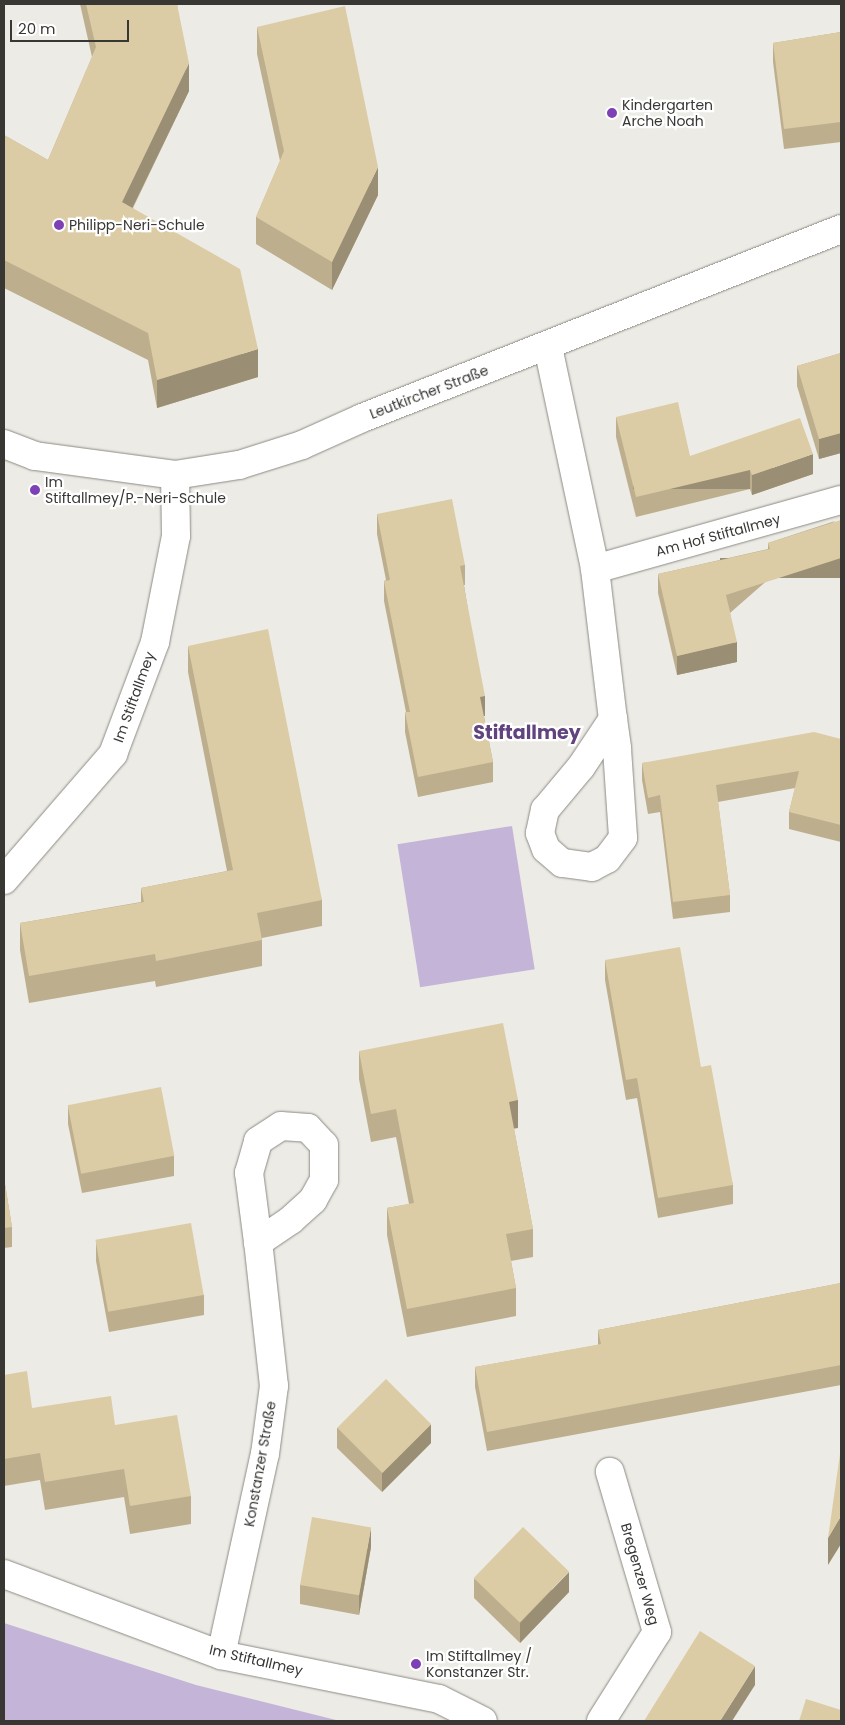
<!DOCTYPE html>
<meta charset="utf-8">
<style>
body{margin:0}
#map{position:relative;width:845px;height:1725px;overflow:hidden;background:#edebe5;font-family:Poppins,sans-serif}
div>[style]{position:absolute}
.green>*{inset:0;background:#c4b5d8;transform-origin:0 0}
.roads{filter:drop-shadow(0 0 1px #8c8a84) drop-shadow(0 0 1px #8c8a84)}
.minor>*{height:28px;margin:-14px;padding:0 14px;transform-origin:14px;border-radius:14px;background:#fff}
.wall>*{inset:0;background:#bdaf8e}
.shaded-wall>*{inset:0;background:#9a8f74;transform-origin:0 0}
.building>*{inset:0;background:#dccca5;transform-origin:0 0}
.dots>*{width:14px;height:14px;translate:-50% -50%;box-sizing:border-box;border:2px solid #fff;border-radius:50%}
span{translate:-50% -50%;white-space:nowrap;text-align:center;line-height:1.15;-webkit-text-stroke:4.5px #fff;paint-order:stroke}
.poi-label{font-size:14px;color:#383734}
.left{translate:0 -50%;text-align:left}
.street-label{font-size:14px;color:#383734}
.district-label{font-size:19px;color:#60437f;font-weight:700}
.frame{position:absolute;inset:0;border:5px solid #383734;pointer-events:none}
.scale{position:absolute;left:10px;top:20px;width:119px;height:22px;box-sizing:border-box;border:2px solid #383734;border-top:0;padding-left:6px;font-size:15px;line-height:18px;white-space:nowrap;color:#383734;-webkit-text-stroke:4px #fff;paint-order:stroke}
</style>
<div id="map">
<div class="green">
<div style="left:512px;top:826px;width:145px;height:116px;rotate:81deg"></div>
<div style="clip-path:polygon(4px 1623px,196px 1685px,340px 1721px,4px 1721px)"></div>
</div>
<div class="roads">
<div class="minor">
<div style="left:548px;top:347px;width:227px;rotate:78deg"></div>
<div style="left:595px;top:569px;width:151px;rotate:83.2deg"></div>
<div style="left:613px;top:719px;width:30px;rotate:82deg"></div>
<div style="left:617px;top:749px;width:89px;rotate:86.1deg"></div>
<div style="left:623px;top:838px;width:26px;rotate:127deg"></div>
<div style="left:607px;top:859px;width:17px;rotate:152deg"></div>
<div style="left:592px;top:867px;width:30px;rotate:-172deg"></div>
<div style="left:562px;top:863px;width:21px;rotate:-139deg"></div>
<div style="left:546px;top:849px;width:17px;rotate:-111deg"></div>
<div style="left:540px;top:833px;width:24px;rotate:-78deg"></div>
<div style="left:545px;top:810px;width:56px;rotate:-50.1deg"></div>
<div style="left:581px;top:767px;width:58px;rotate:-56.3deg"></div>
<div style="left:4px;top:444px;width:33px;rotate:21deg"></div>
<div style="left:35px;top:456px;width:141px;rotate:7.7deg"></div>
<div style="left:175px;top:475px;width:65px;rotate:-8.9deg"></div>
<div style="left:239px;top:465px;width:66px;rotate:-17.6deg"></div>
<div style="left:302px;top:445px;width:66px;rotate:-24.2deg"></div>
<div style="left:362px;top:418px;width:515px;rotate:-21.53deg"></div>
<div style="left:595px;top:569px;width:255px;rotate:-15.7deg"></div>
<div style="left:4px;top:880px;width:167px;rotate:-49.1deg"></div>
<div style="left:113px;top:754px;width:120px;rotate:-69.4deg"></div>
<div style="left:155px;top:642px;width:108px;rotate:-78.8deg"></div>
<div style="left:176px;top:536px;width:61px;rotate:-90.9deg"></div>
<div style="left:281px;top:1126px;width:27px;rotate:4deg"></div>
<div style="left:308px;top:1128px;width:23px;rotate:47deg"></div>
<div style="left:324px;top:1145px;width:35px;rotate:90deg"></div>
<div style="left:324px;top:1180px;width:23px;rotate:119deg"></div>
<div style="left:313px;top:1200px;width:30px;rotate:138deg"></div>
<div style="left:291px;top:1220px;width:40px;rotate:146deg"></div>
<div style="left:258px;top:1242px;width:70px;rotate:-97.4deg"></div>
<div style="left:249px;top:1173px;width:33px;rotate:-74deg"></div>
<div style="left:258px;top:1141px;width:27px;rotate:-33deg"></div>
<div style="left:4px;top:1574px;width:232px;rotate:20.5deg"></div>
<div style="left:221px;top:1655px;width:222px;rotate:11.4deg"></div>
<div style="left:439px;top:1699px;width:49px;rotate:26.6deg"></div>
<div style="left:221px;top:1655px;width:206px;rotate:-77.7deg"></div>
<div style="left:265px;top:1454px;width:69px;rotate:-82.5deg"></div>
<div style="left:274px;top:1386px;width:145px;rotate:-96.3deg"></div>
<div style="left:601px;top:1721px;width:105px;rotate:-57.8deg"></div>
<div style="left:657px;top:1632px;width:167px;rotate:-106.4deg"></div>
</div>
</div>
<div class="wall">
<div style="clip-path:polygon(80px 4px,177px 4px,189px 91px,133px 208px,258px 377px,157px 408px,148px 360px,4px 288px,4px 135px,48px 160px,92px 57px)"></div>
<div style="clip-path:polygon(257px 27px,378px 195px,332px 290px,256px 244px,256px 217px,280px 161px,257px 54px)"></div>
<div style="clip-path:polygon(841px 32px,841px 142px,784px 149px,773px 62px,773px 43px)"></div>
<div style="clip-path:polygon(841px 353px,841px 453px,819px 459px,797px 386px,797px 366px)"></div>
<div style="clip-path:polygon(616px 417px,690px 456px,813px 474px,752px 495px,750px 489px,636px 517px,616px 437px)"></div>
<div style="clip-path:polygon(377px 514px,465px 565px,465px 585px,464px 585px,485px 716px,484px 716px,493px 762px,493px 782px,418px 797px,405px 732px,405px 712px,406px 712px,384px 601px,384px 581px,386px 580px,377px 534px)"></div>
<div style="clip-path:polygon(835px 521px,730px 613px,737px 662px,677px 675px,658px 593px,658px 574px,768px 549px,768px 543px)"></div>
<div style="clip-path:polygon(188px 646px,322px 900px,322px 926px,262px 938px,262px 966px,156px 987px,155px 981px,29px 1003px,20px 950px,20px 923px,141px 902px,141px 888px,227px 871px,188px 672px)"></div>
<div style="clip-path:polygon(841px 739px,841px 842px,789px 829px,789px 812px,795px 788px,718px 802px,730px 895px,730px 912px,673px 919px,660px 812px,648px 814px,642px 780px,642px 763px)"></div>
<div style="clip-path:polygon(605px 960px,701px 1067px,733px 1185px,733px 1204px,658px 1218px,637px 1098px,626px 1100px,605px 980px)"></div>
<div style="clip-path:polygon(359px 1051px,518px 1128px,514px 1129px,533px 1229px,533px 1257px,511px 1261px,516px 1288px,516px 1316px,407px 1337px,387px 1235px,387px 1208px,409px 1204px,396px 1137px,371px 1142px,359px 1079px)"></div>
<div style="clip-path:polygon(68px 1105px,174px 1156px,174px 1176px,82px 1193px,68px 1124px)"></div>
<div style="clip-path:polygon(4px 1178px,12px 1227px,12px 1247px,4px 1248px)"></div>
<div style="clip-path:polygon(96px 1241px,204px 1295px,204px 1315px,109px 1332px,96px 1261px)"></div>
<div style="clip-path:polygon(841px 1283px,841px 1385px,487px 1451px,475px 1387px,475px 1367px,598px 1345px,598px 1330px)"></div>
<div style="clip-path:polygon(4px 1375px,32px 1408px,115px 1425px,191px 1496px,191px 1524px,130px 1534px,124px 1497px,45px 1510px,40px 1480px,4px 1486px)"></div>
<div style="clip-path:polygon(337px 1428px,431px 1443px,382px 1492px,337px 1448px)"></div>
<div style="clip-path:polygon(371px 1547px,359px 1615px,300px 1604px,300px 1585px)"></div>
<div style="clip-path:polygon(474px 1579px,569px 1592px,520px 1643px,474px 1598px)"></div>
</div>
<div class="shaded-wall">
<div style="clip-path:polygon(189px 63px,189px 91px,122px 229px,122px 202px)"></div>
<div style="clip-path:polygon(378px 167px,378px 195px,332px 290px,332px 262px)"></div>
<div style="clip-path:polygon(258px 349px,258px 377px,157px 408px,157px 380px)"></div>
<div style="clip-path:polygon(841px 433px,841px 453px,819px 459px,819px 439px)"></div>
<div style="clip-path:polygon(813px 454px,813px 474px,752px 495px,752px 475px)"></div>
<div style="left:750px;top:470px;width:19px;height:117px;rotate:90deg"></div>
<div style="left:841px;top:558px;width:20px;height:121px;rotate:90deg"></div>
<div style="clip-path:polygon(737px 642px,737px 662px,677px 675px,677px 656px)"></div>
<div style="left:485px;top:696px;width:20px;height:5px;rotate:90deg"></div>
<div style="left:518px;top:1100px;width:28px;height:9px;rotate:90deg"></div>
<div style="clip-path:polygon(431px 1424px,431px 1443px,382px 1492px,382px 1472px)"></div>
<div style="clip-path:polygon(841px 1516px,841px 1544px,828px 1565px,828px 1538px)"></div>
<div style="clip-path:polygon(371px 1527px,371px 1547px,359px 1615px,359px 1595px)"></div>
<div style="clip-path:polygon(569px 1572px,569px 1592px,520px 1643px,520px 1623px)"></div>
<div style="clip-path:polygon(755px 1666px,755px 1685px,732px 1721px,720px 1721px)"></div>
</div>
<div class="building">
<div style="clip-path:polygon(86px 4px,177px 4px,189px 63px,122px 202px,240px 269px,258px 349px,157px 380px,148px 333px,4px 260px,4px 135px,48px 160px,96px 47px)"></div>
<div style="clip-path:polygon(345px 6px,378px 167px,332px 262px,256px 217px,284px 151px,257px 27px)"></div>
<div style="clip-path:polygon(841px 32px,841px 122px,784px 129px,773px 43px)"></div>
<div style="clip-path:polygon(841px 353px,841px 433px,819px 439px,797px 366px)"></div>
<div style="clip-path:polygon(678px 402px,690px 456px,800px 418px,813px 454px,752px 475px,750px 470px,636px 497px,616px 417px)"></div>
<div style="clip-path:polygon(452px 499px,465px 565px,460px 566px,485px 696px,480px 697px,493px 762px,418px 777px,405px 712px,410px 712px,384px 581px,390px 580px,377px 514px)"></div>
<div style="clip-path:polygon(841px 520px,841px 558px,726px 595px,737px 642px,677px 656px,658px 574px,770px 549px,768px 543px)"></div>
<div style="clip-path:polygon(268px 629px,322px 900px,257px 913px,262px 940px,156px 961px,155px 954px,29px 976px,20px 923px,144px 902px,141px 888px,233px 870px,188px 646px)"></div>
<div style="clip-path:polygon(814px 732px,841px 739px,841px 825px,789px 812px,799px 771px,716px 785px,730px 895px,673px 902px,660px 795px,648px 798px,642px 763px)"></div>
<div style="clip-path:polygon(680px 947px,701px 1067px,711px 1065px,733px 1185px,658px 1198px,637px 1078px,626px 1080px,605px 960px)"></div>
<div style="clip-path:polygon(503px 1023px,518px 1100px,509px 1102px,533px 1229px,506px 1234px,516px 1288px,407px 1309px,387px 1208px,414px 1203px,396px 1109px,371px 1114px,359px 1051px)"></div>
<div style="left:161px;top:1087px;width:70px;height:95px;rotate:79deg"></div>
<div style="clip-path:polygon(4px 1178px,12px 1227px,4px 1228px)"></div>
<div style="left:191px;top:1223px;width:73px;height:97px;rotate:80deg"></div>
<div style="clip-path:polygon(841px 1283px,841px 1365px,487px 1432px,475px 1367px,601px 1344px,598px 1330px)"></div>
<div style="clip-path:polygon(27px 1371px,32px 1408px,111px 1396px,115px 1425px,177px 1415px,191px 1496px,130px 1506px,124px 1469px,45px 1482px,40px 1453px,4px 1459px,4px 1375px)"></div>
<div style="left:386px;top:1379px;width:64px;height:69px;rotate:45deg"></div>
<div style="clip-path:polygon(841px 1447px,841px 1516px,828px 1538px)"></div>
<div style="left:312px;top:1517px;width:60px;height:69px;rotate:10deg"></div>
<div style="left:523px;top:1527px;width:64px;height:71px;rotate:44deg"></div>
<div style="clip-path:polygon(700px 1631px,755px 1666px,720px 1721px,644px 1721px)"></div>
<div style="clip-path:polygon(806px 1699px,841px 1710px,841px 1721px,799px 1721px)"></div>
</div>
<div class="dots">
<div style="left:612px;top:113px;background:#7d40b5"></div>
<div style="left:59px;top:225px;background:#7d40b5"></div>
<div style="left:35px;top:490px;background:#7d40b5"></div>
<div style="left:416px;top:1664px;background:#7d40b5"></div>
</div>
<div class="poi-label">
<span class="left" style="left:622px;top:113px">Kindergarten<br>Arche Noah</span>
<span class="left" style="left:69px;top:225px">Philipp-Neri-Schule</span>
<span class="left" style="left:45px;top:490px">Im<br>Stiftallmey/P.-Neri-Schule</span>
<span class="left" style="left:426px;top:1664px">Im Stiftallmey /<br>Konstanzer Str.</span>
</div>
<div class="street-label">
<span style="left:429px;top:392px;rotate:-21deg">Leutkircher Straße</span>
<span style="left:718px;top:535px;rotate:-15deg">Am Hof Stiftallmey</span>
<span style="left:134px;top:697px;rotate:-70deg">Im Stiftallmey</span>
<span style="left:260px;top:1464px;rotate:-80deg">Konstanzer Straße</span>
<span style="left:640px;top:1574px;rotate:74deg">Bregenzer Weg</span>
<span style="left:256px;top:1660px;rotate:13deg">Im Stiftallmey</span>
</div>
<div class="district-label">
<span style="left:527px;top:733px">Stiftallmey</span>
</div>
<div class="frame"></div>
<div class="scale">20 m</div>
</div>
